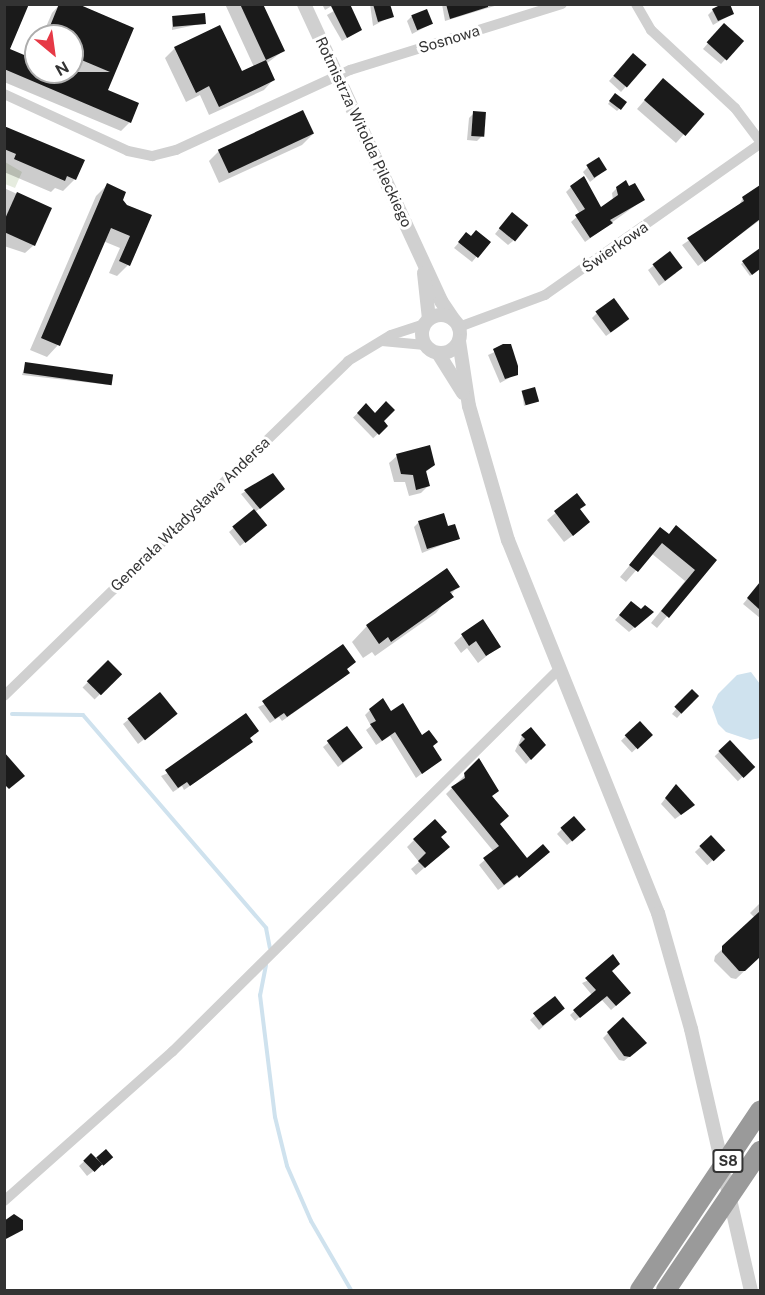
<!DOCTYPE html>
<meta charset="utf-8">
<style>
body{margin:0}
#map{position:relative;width:765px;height:1295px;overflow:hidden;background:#fff;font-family:"Public Sans",sans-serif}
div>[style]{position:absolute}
.green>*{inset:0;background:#e6ecdf}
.water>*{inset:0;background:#cfe2ee}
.shadow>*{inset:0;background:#0003;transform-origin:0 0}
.stream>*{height:4px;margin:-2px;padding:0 2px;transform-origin:2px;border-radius:2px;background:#cfe2ee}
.building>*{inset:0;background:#1a1a1a;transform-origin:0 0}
.minor>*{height:10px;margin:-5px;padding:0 5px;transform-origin:5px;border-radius:5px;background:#d0d0d0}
.tertiary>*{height:14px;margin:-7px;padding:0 7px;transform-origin:7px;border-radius:7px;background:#d0d0d0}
.tertiary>.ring{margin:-7px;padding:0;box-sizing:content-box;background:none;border:14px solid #d0d0d0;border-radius:50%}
.motorway>*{height:20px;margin:-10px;padding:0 10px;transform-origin:10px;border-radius:10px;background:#9a9a9a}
span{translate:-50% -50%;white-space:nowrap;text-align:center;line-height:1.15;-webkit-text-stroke:6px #fff;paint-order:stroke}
.shield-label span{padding:2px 4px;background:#fff;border:2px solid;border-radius:4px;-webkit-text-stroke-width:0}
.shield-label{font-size:14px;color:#333;font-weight:700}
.street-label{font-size:15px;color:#333}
.frame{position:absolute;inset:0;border:6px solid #333;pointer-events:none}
.north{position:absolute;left:24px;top:24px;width:60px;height:60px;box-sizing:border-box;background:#fff;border:2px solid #adadad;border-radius:50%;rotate:151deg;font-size:16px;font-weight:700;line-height:24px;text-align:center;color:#333}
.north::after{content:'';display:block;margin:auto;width:21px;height:27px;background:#e63946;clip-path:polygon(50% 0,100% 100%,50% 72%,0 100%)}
</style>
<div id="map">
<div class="green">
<div style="clip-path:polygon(5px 162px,22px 172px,15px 188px,5px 184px)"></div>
</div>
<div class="water">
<div style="clip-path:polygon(751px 672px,760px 684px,760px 738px,750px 740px,726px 732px,718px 724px,712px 707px,718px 694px,737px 675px)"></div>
</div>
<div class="shadow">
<div style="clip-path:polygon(4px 4px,8px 50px,32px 60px,36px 50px,36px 72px,72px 72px,72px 36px,42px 36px,52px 13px,60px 4px,132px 29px,106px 91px,130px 122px,121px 131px,4px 82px)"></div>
<div style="clip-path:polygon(225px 4px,262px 4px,283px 51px,266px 64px,273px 80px,264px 90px,209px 115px,200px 95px,186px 102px,165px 58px,175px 48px,241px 73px,254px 67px)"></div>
<div style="clip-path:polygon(322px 4px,335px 4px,325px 10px)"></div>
<div style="left:346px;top:4px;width:30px;height:22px;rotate:60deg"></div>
<div style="clip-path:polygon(370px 4px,389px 4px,392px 16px,373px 26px)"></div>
<div style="clip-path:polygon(442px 4px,501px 4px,445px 21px)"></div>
<div style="clip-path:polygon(713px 10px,732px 14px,713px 25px,708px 15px)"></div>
<div style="clip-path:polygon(412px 16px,431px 24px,412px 34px,407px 21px)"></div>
<div style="clip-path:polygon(172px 19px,205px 23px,172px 30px)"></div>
<div style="clip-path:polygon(719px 30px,742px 41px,721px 64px,703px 49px)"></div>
<div style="clip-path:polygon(628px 60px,645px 65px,621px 92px,609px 81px)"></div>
<div style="clip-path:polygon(655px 88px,702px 114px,676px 143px,637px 109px)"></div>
<div style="clip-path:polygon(615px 95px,619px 109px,617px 111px,608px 104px)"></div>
<div style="clip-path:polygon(474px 113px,482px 136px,477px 141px,467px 140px,469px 118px)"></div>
<div style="clip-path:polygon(4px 127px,75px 179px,63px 191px,55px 188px,51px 192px,4px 172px)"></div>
<div style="clip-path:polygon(313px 134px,302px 145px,219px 183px,209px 161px,219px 151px)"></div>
<div style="clip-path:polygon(588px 167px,605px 170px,590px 182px,583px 172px)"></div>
<div style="clip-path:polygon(107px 185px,126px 206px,150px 216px,128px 265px,117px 276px,109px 273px,120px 248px,103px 241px,58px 345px,47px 357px,30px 350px,96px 196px)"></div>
<div style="clip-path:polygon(760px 186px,760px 220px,698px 266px,682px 245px,738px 207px,743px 198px)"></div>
<div style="clip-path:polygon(571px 187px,601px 209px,613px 200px,612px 193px,617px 188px,643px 200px,585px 242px,571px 222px,580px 214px,566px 192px)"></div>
<div style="clip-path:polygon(4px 188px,50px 209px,34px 245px,25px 253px,4px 246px)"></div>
<div style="clip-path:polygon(507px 219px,513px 241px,508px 245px,495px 234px)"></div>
<div style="clip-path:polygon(471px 237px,489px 242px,472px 262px,454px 248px,462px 239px)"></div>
<div style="clip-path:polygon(759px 251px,760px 268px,750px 276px,741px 264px)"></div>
<div style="clip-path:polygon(670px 253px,676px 273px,659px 286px,648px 270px)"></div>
<div style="clip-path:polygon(597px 313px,623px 324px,606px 336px,592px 318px)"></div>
<div style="clip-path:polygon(510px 345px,516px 374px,500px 383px,488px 355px)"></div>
<div style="clip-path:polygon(26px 363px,110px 385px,22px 375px)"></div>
<div style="clip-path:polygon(522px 392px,538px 400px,524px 406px)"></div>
<div style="left:366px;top:405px;width:29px;height:18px;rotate:46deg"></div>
<div style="clip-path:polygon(397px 456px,434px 464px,425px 473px,429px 485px,421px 493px,409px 496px,405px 482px,394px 482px,389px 463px)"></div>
<div style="clip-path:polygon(273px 475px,280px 492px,254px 513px,260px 530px,240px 546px,229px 532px,254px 510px,241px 494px)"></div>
<div style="clip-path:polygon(577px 495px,580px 530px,564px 542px,547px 520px)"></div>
<div style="clip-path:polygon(419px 522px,447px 528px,459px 538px,422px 553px,414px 527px)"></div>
<div style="clip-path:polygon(660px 529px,715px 560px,657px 628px,651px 623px,685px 581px,651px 553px,626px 582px,620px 577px)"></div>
<div style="clip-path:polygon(760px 584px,760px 618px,743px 604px)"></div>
<div style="clip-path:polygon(458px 586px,436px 613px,375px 656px,372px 652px,363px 658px,352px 642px,367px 626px)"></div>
<div style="clip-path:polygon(626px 608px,647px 617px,629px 632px,615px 620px)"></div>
<div style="clip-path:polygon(462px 636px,499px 646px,478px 663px,467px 648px,461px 653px,454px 643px)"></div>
<div style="left:108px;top:662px;width:17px;height:36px;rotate:45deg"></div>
<div style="clip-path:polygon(346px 670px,348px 673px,343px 678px,282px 721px,279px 717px,270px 723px,258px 707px)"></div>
<div style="clip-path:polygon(160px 694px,171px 719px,138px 744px,123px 724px)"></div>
<div style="clip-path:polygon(687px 696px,697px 696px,677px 718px,672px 714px)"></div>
<div style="clip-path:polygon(370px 710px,391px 713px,422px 737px,440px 760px,416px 778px,390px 736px,376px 745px,366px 730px,371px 726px,365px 715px)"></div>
<div style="left:640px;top:723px;width:16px;height:26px;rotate:47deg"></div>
<div style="clip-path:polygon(347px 728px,356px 753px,338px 767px,323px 747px)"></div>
<div style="clip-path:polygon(522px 736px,544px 745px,526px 764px,515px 751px)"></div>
<div style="clip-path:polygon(249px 738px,246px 747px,184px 790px,182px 786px,173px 792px,161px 776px)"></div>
<div style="left:730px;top:742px;width:34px;height:21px;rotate:47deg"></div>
<div style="clip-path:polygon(479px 761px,498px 825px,526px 860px,542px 858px,498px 890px,479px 865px,494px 852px,446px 794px)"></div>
<div style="clip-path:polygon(671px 791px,689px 809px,675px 819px,661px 804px)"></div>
<div style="clip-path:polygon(562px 829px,579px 835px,567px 845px,557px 834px)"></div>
<div style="clip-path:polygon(440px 837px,440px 854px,416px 875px,411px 869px,419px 862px,407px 847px,414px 840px)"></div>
<div style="left:711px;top:837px;width:18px;height:22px;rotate:47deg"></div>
<div style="clip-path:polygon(760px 903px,760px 956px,736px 979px,731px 978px,714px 961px,715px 956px,755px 918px,750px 913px)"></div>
<div style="clip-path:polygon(610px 971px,625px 998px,611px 1010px,601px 999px,575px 1021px,570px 1015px,592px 995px,582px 983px)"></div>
<div style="clip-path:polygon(555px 998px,558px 1013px,539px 1030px,530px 1020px)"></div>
<div style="clip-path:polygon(608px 1033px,640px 1048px,624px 1061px,619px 1060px,603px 1038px)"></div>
<div style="clip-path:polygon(91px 1155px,96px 1160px,111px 1157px,87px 1176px,79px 1166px)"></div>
</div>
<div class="stream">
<div style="left:12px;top:714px;width:71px;rotate:0.8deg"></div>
<div style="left:83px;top:715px;width:281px;rotate:49.3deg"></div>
<div style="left:266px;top:928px;width:20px;rotate:79deg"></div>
<div style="left:266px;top:965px;width:31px;rotate:101deg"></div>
<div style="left:260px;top:995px;width:123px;rotate:83deg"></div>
<div style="left:275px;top:1117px;width:50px;rotate:76.2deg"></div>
<div style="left:287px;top:1166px;width:60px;rotate:66.4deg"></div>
<div style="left:311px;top:1221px;width:80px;rotate:59.9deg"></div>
</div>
<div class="building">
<div style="clip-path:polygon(4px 4px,29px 4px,10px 49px,36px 60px,36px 72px,110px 72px,72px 56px,72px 36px,46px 36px,59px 4px,78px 4px,134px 28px,108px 90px,139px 103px,131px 123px,4px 69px)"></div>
<div style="clip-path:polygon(240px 4px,263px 4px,285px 51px,266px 60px)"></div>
<div style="clip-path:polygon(330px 4px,350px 4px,362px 30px,347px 38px)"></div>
<div style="clip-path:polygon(373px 4px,390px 4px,394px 17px,378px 22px)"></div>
<div style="clip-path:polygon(446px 4px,488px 4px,488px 7px,450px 19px)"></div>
<div style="clip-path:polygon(722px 4px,730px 4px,734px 14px,718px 21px,712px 9px)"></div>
<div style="left:427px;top:9px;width:16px;height:17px;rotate:68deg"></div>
<div style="left:205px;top:13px;width:11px;height:33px;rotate:85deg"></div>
<div style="left:724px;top:23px;width:27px;height:26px;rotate:42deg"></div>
<div style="clip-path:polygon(220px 25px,242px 71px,266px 60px,275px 80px,219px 107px,209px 86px,196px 93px,174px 47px)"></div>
<div style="left:633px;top:53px;width:18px;height:30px;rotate:41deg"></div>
<div style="left:663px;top:78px;width:55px;height:29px;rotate:41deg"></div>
<div style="left:615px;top:93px;width:15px;height:10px;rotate:37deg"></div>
<div style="left:303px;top:110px;width:26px;height:94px;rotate:65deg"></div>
<div style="left:473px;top:111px;width:13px;height:25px;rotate:4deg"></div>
<div style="clip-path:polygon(4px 126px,85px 160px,76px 180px,67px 176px,65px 181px,14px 159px,16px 154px,4px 149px)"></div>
<div style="left:599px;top:157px;width:15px;height:15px;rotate:58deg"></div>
<div style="clip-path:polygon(584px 176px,601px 207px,618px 195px,616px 187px,626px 180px,629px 186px,635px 183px,645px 200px,610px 220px,613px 223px,590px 238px,575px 215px,585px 209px,570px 186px)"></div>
<div style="clip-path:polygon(107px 183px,126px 192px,123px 200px,127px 205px,152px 215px,130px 266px,119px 261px,130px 236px,111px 228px,60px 346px,41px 338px)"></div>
<div style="clip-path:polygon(760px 185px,760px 219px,705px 262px,687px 238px,744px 201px,742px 197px)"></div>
<div style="clip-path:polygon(17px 192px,52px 208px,35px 246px,4px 232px,4px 221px)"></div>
<div style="left:512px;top:212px;width:21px;height:21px;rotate:39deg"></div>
<div style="clip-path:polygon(476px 230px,491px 242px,478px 258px,458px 242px,466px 232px,471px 236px)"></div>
<div style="clip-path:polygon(760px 248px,760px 269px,752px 275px,742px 261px)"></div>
<div style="left:670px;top:251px;width:21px;height:22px;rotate:53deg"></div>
<div style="left:614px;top:298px;width:26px;height:23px;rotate:54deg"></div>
<div style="clip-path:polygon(503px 344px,511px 344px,518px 366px,518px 375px,505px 379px,493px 349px)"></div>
<div style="left:25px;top:362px;width:89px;height:11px;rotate:8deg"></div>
<div style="left:535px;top:387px;width:15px;height:14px;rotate:74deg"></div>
<div style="clip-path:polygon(386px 401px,395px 410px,384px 421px,388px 426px,379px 435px,357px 413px,366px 403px,375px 413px)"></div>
<div style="clip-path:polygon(430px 445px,435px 465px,426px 471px,430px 486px,416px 490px,413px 475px,401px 474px,396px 454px)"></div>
<div style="clip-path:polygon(273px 473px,285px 489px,260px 509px,244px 490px)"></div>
<div style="clip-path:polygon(577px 493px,586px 505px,580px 509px,590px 522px,573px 536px,554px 511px)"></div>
<div style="left:254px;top:509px;width:21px;height:28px;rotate:51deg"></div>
<div style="clip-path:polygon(444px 513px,448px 526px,455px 524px,460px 539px,427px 549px,418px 521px)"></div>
<div style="clip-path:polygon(676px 525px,717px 560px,669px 618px,661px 611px,695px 570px,662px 543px,638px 572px,629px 565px,660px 527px,669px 534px)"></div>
<div style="clip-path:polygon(447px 568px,460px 587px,450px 592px,454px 597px,391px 642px,388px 637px,379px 644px,366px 625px)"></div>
<div style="clip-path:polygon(760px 582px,760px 610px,747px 598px)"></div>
<div style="clip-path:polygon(631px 601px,641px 609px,645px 605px,654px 612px,635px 628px,619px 615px)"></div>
<div style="clip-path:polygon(483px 619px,501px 647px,486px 656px,476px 641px,469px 646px,461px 634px)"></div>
<div style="clip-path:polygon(343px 644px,356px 662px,347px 669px,350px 673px,287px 717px,284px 713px,275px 719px,262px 701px)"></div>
<div style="left:108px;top:660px;width:20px;height:30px;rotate:45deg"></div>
<div style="left:692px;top:689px;width:10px;height:25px;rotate:45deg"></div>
<div style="left:160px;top:692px;width:28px;height:42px;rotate:51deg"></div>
<div style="clip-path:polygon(383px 698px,391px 711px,403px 703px,422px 735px,429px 730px,438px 742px,433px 746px,442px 760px,422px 774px,395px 732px,382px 741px,370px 724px,376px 721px,369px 709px)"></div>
<div style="clip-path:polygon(246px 713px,259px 731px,250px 738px,253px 742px,190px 786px,187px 782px,178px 788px,165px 770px)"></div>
<div style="left:640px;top:721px;width:19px;height:21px;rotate:47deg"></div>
<div style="left:347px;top:726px;width:27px;height:25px;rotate:54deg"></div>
<div style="clip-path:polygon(531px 727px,546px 745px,531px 760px,519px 745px,525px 739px,521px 735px)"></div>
<div style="left:730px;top:740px;width:37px;height:16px;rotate:47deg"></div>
<div style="clip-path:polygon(4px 752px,25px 776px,9px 789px,4px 784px)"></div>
<div style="clip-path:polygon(479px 758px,499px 791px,492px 796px,509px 816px,500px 824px,527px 858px,543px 844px,550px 852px,519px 878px,517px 875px,504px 885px,483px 858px,499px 846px,451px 787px,465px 778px,464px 773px)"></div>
<div style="clip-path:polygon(676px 784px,695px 805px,681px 815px,665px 798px)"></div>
<div style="left:574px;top:816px;width:18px;height:18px;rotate:49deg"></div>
<div style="clip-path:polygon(435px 819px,447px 832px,441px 837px,450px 847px,425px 868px,418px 861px,426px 853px,413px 839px)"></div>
<div style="left:711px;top:835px;width:21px;height:16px;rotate:47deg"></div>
<div style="clip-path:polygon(760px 911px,760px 957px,745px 971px,739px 971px,722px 952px,722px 946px)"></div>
<div style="clip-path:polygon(613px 954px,620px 964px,612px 971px,631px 993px,616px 1006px,607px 996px,580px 1018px,573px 1010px,596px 990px,585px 978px)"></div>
<div style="left:555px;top:996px;width:16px;height:28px;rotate:52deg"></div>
<div style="clip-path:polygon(623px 1017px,647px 1043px,630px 1057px,624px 1056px,607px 1032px)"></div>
<div style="left:106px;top:1149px;width:11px;height:13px;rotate:49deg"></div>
<div style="left:91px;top:1153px;width:16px;height:11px;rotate:45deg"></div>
<div style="clip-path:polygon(14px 1214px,23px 1220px,23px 1230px,4px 1240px,4px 1221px)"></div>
</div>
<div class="minor">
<div style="left:636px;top:4px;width:30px;rotate:60deg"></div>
<div style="left:651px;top:30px;width:115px;rotate:42.9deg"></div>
<div style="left:735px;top:108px;width:41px;rotate:52.9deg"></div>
<div style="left:4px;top:94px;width:136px;rotate:24.7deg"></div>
<div style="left:128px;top:151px;width:25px;rotate:12deg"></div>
<div style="left:152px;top:156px;width:25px;rotate:-14deg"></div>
<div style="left:176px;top:150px;width:192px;rotate:-24.7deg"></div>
<div style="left:350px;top:70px;width:222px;rotate:-17.3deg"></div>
<div style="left:459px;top:327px;width:92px;rotate:-20.4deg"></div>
<div style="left:545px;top:295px;width:263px;rotate:-35.1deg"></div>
<div style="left:382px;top:341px;width:43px;rotate:5.3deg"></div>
<div style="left:4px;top:696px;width:480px;rotate:-44.2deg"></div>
<div style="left:348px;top:361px;width:50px;rotate:-31.2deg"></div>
<div style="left:391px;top:335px;width:36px;rotate:-18deg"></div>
<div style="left:4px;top:1201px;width:225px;rotate:-41.6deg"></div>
<div style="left:172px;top:1052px;width:546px;rotate:-44.7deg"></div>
</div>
<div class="tertiary">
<div style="left:304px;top:4px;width:327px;rotate:65.2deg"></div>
<div style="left:441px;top:301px;width:22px;rotate:56deg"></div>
<div style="left:424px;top:273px;width:46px;rotate:83.8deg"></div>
<div class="ring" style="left:422px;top:315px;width:24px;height:24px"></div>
<div style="left:459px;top:341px;width:66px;rotate:81.3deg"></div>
<div style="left:469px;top:406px;width:140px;rotate:73.8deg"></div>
<div style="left:508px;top:540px;width:402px;rotate:68.1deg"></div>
<div style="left:658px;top:913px;width:121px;rotate:74.1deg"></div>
<div style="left:691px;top:1029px;width:268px;rotate:77.1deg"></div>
<div style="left:438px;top:353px;width:47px;rotate:58deg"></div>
</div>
<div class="motorway">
<div style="left:640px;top:1290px;width:216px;rotate:-56.2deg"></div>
<div style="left:666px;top:1290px;width:168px;rotate:-55.9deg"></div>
</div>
<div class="shield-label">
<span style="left:728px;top:1161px">S8</span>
</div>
<div class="street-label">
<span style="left:449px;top:39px;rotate:-17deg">Sosnowa</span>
<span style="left:364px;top:132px;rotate:65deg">Rotmistrza Witolda Pileckiego</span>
<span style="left:615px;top:247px;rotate:-35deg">Świerkowa</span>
<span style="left:190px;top:514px;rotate:-44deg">Generała Władysława Andersa</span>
</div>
<div class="frame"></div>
<div class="north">N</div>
</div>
